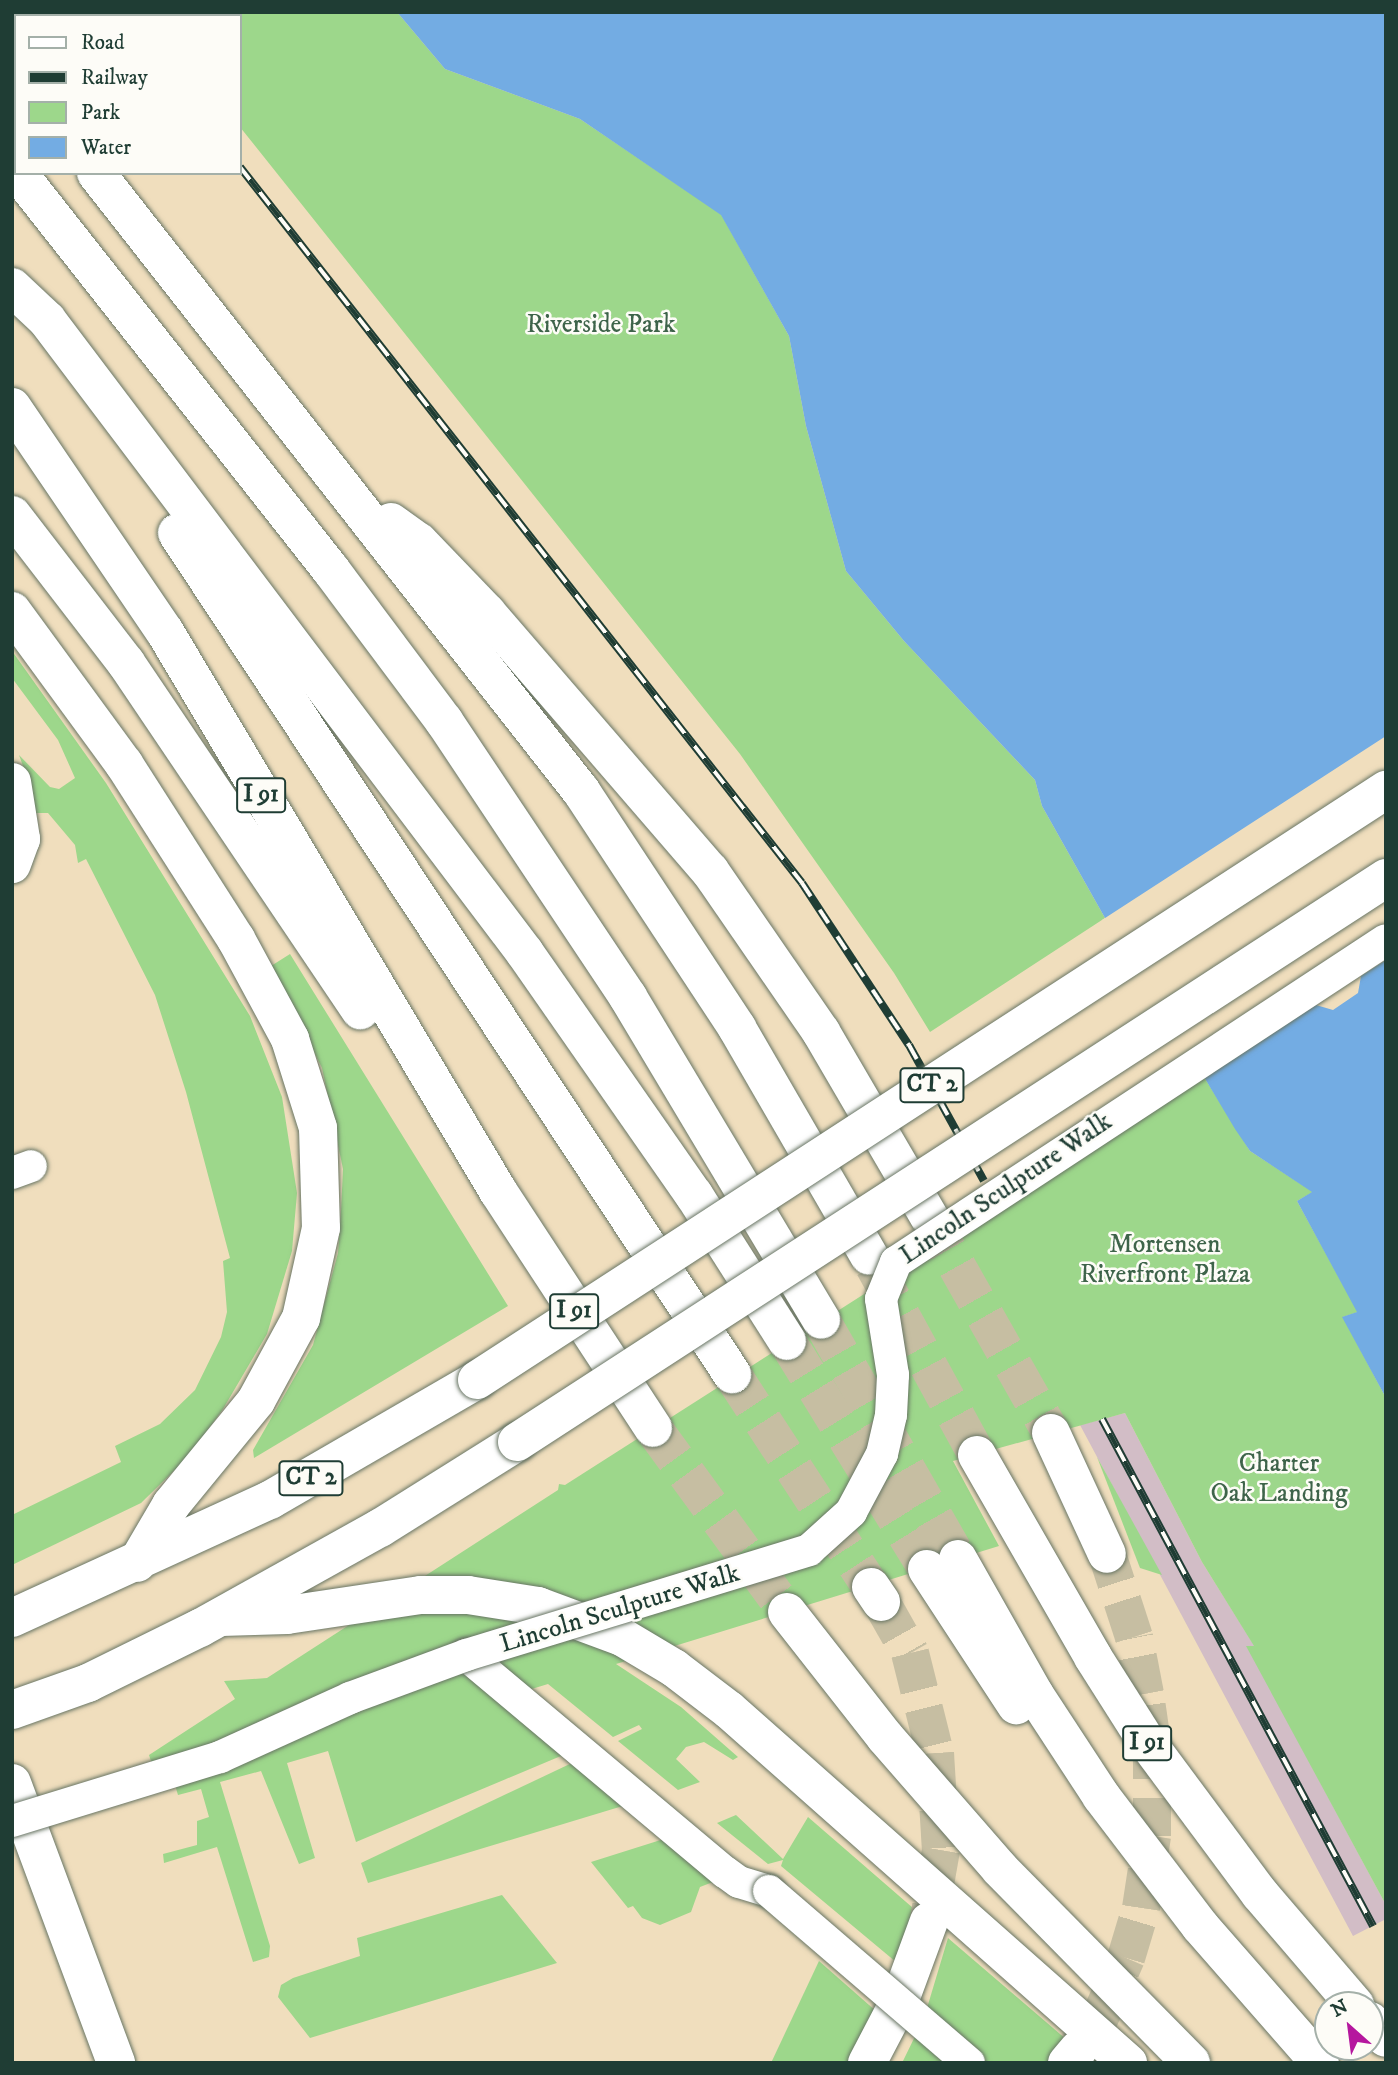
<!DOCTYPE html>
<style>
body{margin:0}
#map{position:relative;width:1398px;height:2075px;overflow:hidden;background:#f0debd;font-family:"IM FELL DW Pica",serif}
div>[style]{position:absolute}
.industrial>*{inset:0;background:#d2bdc6}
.green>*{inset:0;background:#9dd78b}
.water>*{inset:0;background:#73ace3}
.pier>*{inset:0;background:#f0debd}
.motorway-tunnel>*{height:38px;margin-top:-19px;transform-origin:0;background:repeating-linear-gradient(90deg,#c6bea2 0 38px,transparent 0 57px)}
.roads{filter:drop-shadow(0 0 2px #687564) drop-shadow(0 0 2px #687564)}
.pedestrian>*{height:32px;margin:-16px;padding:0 16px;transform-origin:16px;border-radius:16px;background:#fff}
.minor>*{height:38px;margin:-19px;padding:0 19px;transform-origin:19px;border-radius:19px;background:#fff}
.primary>*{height:38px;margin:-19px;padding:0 19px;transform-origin:19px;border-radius:19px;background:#fff}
.motorway>*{height:38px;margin:-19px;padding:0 19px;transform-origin:19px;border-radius:19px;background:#fff}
.rail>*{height:8px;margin-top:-4px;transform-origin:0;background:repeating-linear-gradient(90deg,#fdfcf7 0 16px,#1f3d34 0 32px);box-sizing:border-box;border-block:2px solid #1f3d34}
.bridges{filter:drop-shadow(0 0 2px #687564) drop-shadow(0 0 2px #687564)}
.pedestrian-bridge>*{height:32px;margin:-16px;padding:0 16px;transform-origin:16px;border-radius:16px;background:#fff}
.motorway-bridge>*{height:38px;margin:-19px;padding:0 19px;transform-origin:19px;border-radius:19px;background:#fff}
span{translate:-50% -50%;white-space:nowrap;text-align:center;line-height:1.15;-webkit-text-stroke:5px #fdfcf7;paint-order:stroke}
.shield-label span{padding:2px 5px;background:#fdfcf7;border:2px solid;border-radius:5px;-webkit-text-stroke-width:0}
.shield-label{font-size:24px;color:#1f3d34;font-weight:700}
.park-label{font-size:26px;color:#3e644a}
.street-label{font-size:26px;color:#1f3d34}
.frame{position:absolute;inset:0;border:14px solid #1f3d34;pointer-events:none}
.legend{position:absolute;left:14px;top:14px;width:228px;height:161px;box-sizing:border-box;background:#fdfcf7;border:2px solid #a4b0a9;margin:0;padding:9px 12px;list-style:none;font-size:21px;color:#1f3d34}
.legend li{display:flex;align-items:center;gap:14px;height:35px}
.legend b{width:35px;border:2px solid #a4b0a9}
.north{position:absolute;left:1314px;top:1991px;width:70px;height:70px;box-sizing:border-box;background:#fdfcf7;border:2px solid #a4b0a9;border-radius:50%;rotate:332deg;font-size:19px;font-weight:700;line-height:28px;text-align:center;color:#1f3d34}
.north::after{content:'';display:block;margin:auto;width:24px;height:32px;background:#b5179e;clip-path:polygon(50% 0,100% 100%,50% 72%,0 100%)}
</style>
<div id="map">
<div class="industrial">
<div style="clip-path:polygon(1125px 1413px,1202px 1562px,1255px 1647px,1247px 1646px,1386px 1905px,1386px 1919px,1353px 1936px,1080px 1425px)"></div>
</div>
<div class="green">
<div style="clip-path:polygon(149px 12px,397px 12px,445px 69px,580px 119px,721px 214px,789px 336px,806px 426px,846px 571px,904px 641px,1035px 780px,1042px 806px,1105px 918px,930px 1032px,894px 973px,740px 754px,240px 127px,240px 16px)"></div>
<div style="clip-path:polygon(12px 651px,106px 783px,250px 1016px,282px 1097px,297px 1193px,292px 1251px,267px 1334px,223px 1409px,188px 1457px,141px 1503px,12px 1565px,12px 1515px,121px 1462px,115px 1446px,160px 1424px,195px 1390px,221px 1337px,227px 1312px,223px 1261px,230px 1258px,186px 1092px,155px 995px,86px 859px,78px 863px,75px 845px,48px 813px,33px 813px,32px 790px,19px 755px,50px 787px,59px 789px,75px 778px,58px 740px,12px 678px)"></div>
<div style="clip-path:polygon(290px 954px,508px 1306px,254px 1458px,253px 1450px,313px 1345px,338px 1253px,341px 1211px,343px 1169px,322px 1068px,271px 966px)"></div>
<div style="clip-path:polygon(1204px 1077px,1250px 1151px,1313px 1192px,1297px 1201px,1358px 1312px,1343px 1317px,1386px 1398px,1386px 1905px,1246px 1646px,1254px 1646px,1202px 1562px,1125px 1413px,953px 1461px,999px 1546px,616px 1664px,681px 1707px,738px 1757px,733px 1760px,704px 1742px,686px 1747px,676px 1759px,700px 1782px,678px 1790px,618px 1741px,642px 1729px,639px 1725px,613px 1737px,548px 1684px,499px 1699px,568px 1753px,356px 1842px,328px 1751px,287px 1763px,315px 1858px,299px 1864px,261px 1771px,220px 1782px,270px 1946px,269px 1957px,253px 1962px,217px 1847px,164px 1863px,163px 1854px,197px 1845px,197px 1821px,209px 1817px,201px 1789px,178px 1795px,175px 1785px,160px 1789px,149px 1755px,235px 1699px,224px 1681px,267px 1678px,558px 1490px,559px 1484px,565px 1485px)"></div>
<div style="clip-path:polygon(1097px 1457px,1162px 1575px,1140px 1568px)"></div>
<div style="clip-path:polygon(574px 1762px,626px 1805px,368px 1883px,361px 1863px)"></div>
<div style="clip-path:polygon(736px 1815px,783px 1859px,808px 1817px,913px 1908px,896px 1962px,781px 1866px,783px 1860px,768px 1864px,717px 1823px)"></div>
<div style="clip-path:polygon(667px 1838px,718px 1880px,700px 1887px,691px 1912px,660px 1925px,642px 1918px,633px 1906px,628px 1908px,591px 1862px)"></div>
<div style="clip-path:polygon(502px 1895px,557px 1963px,310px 2038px,278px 1997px,281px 1985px,293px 1978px,360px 1956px,357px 1938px)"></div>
<div style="clip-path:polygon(948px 1938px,1067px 2040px,1048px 2063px,902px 2063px,924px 2018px)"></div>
<div style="clip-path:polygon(819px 1961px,877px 2012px,848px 2063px,771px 2063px)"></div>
</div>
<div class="water">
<div style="clip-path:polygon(397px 12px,1386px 12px,1386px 1398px,1342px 1317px,1357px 1312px,1297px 1201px,1312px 1192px,1250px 1151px,1235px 1129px,1204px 1077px,1218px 1068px,1105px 918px,1042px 806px,1035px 780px,904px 641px,846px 571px,806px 426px,789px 336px,721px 215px,580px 119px,445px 69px)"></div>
</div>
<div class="pier">
<div style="clip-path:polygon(1386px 736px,1386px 960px,1361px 976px,1358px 993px,1333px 1010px,1316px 1005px,1213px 1067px,1102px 920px)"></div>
</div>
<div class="motorway-tunnel">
<div style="left:929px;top:1217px;width:248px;rotate:60.5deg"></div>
<div style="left:874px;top:1266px;width:215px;rotate:61.4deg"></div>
<div style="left:821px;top:1320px;width:275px;rotate:60.2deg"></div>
<div style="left:787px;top:1341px;width:268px;rotate:58.4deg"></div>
<div style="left:732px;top:1374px;width:254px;rotate:56.9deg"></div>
<div style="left:653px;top:1428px;width:228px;rotate:53.9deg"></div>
<div style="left:881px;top:1602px;width:59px;rotate:60.4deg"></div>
<div style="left:910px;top:1653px;width:103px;rotate:76deg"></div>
<div style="left:935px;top:1753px;width:97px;rotate:86.5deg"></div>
<div style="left:941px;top:1850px;width:70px;rotate:99.9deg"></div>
<div style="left:1078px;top:2050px;width:34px;rotate:-54deg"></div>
<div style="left:1098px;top:2022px;width:70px;rotate:-66.4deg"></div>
<div style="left:1126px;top:1958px;width:52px;rotate:-73.3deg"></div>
<div style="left:1141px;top:1908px;width:73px;rotate:-81.3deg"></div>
<div style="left:1152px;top:1836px;width:93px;rotate:-90deg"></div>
<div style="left:1152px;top:1743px;width:49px;rotate:-98.1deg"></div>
<div style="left:1145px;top:1694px;width:58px;rotate:-100.9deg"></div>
<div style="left:1134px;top:1637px;width:87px;rotate:-108deg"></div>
</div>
<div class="roads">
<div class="pedestrian">
<div style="left:12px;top:1173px;width:20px;rotate:-20deg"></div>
<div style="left:466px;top:1655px;width:338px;rotate:40deg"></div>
<div style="left:725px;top:1872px;width:17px;rotate:36deg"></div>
<div style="left:739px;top:1882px;width:31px;rotate:17deg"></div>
</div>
<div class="minor">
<div style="left:12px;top:782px;width:58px;rotate:81deg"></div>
<div style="left:21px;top:839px;width:27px;rotate:110deg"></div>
</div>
<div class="primary">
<div style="left:12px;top:1783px;width:299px;rotate:69.6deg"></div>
</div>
<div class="motorway">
<div style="left:12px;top:67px;width:6px;rotate:45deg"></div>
<div style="left:18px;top:173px;width:506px;rotate:51.75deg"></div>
<div style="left:331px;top:570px;width:189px;rotate:53.2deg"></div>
<div style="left:444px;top:721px;width:332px;rotate:56.3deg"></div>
<div style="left:628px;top:997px;width:376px;rotate:59.1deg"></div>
<div style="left:96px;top:173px;width:786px;rotate:51.88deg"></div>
<div style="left:581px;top:791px;width:284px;rotate:56.6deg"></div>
<div style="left:737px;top:1028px;width:263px;rotate:59.9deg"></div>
<div style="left:12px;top:287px;width:48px;rotate:43.3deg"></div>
<div style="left:47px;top:320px;width:793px;rotate:52.94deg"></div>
<div style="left:525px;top:953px;width:295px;rotate:55.1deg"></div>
<div style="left:694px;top:1195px;width:173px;rotate:57.5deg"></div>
<div style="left:12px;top:407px;width:272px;rotate:55.8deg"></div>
<div style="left:165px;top:632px;width:651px;rotate:59.22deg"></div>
<div style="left:498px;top:1191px;width:283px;rotate:56.8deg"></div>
<div style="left:12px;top:515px;width:187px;rotate:52.4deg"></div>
<div style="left:126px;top:663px;width:419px;rotate:56deg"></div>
<div style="left:391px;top:522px;width:34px;rotate:36deg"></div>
<div style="left:419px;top:542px;width:98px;rotate:46.2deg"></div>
<div style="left:487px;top:613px;width:341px;rotate:49.2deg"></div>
<div style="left:710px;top:871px;width:196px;rotate:55.4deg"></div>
<div style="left:821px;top:1032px;width:214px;rotate:59.7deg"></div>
<div style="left:177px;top:533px;width:1008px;rotate:56.58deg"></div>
<div style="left:12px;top:611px;width:190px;rotate:53.8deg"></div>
<div style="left:124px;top:764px;width:208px;rotate:57.4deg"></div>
<div style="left:236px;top:939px;width:114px;rotate:61.6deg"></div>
<div style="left:290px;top:1039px;width:93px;rotate:72.5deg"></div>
<div style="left:318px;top:1128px;width:100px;rotate:88.3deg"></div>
<div style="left:321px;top:1228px;width:92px;rotate:102.5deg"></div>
<div style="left:301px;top:1318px;width:94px;rotate:118.5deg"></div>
<div style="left:256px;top:1401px;width:134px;rotate:129.3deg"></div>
<div style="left:171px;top:1505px;width:67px;rotate:120.4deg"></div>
<div style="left:1051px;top:1433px;width:133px;rotate:65.2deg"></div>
<div style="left:977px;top:1455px;width:233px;rotate:60.1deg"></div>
<div style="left:1093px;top:1657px;width:101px;rotate:57.6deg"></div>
<div style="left:1147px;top:1742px;width:189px;rotate:53.4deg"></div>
<div style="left:1260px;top:1894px;width:146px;rotate:49.4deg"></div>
<div style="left:958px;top:1559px;width:156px;rotate:60.5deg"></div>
<div style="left:1035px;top:1695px;width:121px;rotate:56.8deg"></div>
<div style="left:1101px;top:1796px;width:163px;rotate:52.7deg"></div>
<div style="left:1200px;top:1926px;width:182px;rotate:48.8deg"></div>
<div style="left:927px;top:1569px;width:163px;rotate:56.8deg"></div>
<div style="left:871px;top:1587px;width:18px;rotate:56deg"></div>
<div style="left:787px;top:1612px;width:159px;rotate:51.9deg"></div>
<div style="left:885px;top:1737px;width:175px;rotate:48.9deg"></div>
<div style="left:1000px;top:1869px;width:272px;rotate:45.4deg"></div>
<div style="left:221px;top:1617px;width:66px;rotate:-1.7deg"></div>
<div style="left:287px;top:1615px;width:135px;rotate:-8.5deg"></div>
<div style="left:421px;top:1595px;width:47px"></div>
<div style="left:468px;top:1595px;width:71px;rotate:8.9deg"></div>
<div style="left:538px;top:1606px;width:90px;rotate:20.3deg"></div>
<div style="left:622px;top:1637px;width:61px;rotate:30.8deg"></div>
<div style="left:674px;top:1668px;width:69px;rotate:37.4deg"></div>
<div style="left:729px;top:1710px;width:533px;rotate:41.5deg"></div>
<div style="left:12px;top:1618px;width:284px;rotate:-24.6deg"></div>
<div style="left:270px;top:1500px;width:239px;rotate:-30.1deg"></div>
<div style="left:12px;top:1710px;width:81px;rotate:-19.6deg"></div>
<div style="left:88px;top:1683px;width:125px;rotate:-26.2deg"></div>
<div style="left:200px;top:1628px;width:206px;rotate:-29.1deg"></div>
<div style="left:380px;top:1528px;width:162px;rotate:-32.1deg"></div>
<div style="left:1370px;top:2021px;width:23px;rotate:47deg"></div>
<div style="left:867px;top:2063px;width:71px;rotate:-62.4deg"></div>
<div style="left:900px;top:2000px;width:84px;rotate:-69.8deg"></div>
<div style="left:1067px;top:2063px;width:17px;rotate:-50deg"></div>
</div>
</div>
<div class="rail">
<div style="left:118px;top:12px;width:5px;rotate:53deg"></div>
<div style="left:240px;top:167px;width:910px;rotate:51.87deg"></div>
<div style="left:802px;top:883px;width:194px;rotate:56.6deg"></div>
<div style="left:909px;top:1045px;width:155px;rotate:61.1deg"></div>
<div style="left:1102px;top:1419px;width:575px;rotate:61.87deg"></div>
</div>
<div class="bridges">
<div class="pedestrian-bridge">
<div style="left:12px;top:1821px;width:218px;rotate:-17.1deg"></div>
<div style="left:220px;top:1757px;width:143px;rotate:-24.4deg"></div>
<div style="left:350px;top:1698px;width:124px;rotate:-20.3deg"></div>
<div style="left:466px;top:1655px;width:359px;rotate:-17deg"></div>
<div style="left:809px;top:1550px;width:57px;rotate:-42.1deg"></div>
<div style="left:851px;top:1512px;width:66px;rotate:-61.9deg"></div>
<div style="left:882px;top:1454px;width:40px;rotate:-77deg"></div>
<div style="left:891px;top:1415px;width:40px;rotate:-87.1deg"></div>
<div style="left:893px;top:1375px;width:77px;rotate:-99deg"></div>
<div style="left:881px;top:1299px;width:40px;rotate:-68deg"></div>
<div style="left:896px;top:1262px;width:586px;rotate:-33.31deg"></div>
<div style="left:769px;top:1891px;width:264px;rotate:40.7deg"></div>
</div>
<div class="motorway-bridge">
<div style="left:477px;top:1380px;width:1084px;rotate:-32.99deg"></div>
<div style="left:517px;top:1442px;width:1036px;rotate:-32.98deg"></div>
</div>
</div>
<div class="shield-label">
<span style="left:261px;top:795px">I 91</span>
<span style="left:932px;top:1085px">CT 2</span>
<span style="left:574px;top:1311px">I 91</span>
<span style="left:311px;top:1478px">CT 2</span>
<span style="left:1147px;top:1743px">I 91</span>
</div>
<div class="park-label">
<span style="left:601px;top:325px">Riverside Park</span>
<span style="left:1165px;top:1260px">Mortensen<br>Riverfront Plaza</span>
<span style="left:1279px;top:1479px">Charter<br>Oak Landing</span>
</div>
<div class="street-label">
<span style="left:1006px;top:1189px;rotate:-34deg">Lincoln Sculpture Walk</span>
<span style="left:620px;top:1609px;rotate:-17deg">Lincoln Sculpture Walk</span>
</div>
<div class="frame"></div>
<ul class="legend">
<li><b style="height:9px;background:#fff"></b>Road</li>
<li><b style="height:9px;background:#1f3d34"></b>Railway</li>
<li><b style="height:19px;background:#9dd78b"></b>Park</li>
<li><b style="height:19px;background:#73ace3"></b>Water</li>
</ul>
<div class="north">N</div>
</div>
